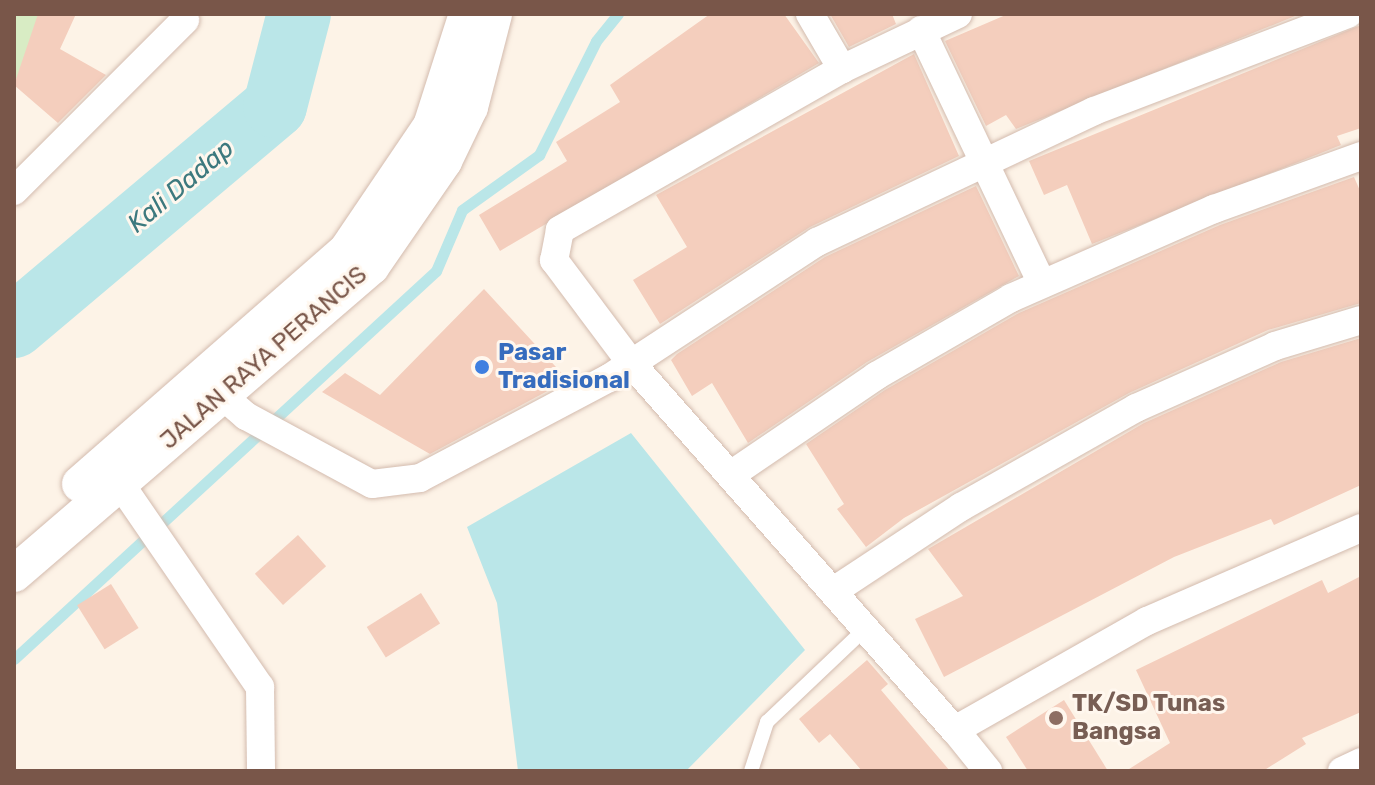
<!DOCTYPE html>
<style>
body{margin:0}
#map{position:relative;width:1375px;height:785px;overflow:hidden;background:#fdf3e7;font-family:Rubik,sans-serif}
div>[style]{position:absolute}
.green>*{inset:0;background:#d8ecc4}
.water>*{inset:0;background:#bae6e8}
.stream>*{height:11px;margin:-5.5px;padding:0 5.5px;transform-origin:5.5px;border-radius:5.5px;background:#bae6e8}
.river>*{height:64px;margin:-32px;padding:0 32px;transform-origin:32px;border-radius:32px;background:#bae6e8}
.building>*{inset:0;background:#f4cebd;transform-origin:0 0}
.roads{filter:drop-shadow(0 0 2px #d3bbae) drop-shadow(0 0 2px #d3bbae)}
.service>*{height:14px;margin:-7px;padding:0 7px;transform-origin:7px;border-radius:7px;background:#fff}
.minor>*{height:28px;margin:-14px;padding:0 14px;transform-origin:14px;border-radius:14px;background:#fff}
.tertiary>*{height:36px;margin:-18px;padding:0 18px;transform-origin:18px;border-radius:18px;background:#fff}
.dots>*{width:22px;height:22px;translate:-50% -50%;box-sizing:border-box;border:4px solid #fff7ee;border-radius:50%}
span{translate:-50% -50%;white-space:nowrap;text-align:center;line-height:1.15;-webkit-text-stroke:6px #fff7ee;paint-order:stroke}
.shop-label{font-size:24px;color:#366cbe;font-weight:700}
.left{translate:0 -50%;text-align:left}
.street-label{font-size:24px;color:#795649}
.education-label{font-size:24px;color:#785e54;font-weight:700}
.water-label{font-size:26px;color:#3c797e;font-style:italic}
.frame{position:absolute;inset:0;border:16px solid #795649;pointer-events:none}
</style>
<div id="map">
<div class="green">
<div style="clip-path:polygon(14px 14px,53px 14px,14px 83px)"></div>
</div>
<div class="water">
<div style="clip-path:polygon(631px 433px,805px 650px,686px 771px,518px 771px,497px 603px,467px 527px)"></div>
</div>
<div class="stream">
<div style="left:14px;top:659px;width:573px;rotate:-42.6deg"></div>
<div style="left:436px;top:271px;width:66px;rotate:-66.9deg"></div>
<div style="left:462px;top:210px;width:95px;rotate:-35.5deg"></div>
<div style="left:539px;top:155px;width:127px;rotate:-63.4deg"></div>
<div style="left:596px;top:41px;width:35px;rotate:-51deg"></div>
</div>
<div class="river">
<div style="left:14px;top:326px;width:341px;rotate:-40.1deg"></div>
<div style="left:275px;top:106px;width:95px;rotate:-75.4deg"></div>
</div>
<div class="building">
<div style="clip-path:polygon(38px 14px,76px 14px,60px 49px,106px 75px,58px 123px,14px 85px)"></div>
<div style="clip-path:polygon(710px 14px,784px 14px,819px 63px,500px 251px,479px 215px,567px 161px,556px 142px,620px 102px,610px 85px)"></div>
<div style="clip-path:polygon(830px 14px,892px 14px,896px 24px,849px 47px)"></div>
<div style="clip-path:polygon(1008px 14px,1300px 14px,1016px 129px,1006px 115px,986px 126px,945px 41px)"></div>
<div style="clip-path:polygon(1361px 25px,1361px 128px,1337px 136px,1341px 145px,1092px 244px,1067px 185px,1044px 195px,1029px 161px)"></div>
<div style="clip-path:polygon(914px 54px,959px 156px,810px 227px,660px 324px,633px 280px,687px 247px,656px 195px)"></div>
<div style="clip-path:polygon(1354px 177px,1361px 193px,1361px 303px,1268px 330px,1129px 393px,904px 518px,866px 547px,837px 509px,844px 504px,806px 444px,885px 390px,1019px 313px,1220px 225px)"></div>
<div style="clip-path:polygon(976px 186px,1019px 276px,867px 362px,748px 443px,712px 383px,692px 396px,671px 360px,677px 354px,825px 257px)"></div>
<div style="clip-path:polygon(484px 289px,568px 380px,430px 454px,322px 392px,345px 373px,380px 395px)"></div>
<div style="clip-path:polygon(1361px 338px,1361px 485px,1274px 525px,1271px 519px,1174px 557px,944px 677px,915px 619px,963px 596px,928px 549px,1144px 423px,1281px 362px)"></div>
<div style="left:298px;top:535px;width:42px;height:58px;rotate:48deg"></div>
<div style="clip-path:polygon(1361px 576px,1361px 712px,1302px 738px,1306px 744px,1263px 771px,1126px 771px,1170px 743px,1136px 670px,1322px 580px,1328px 593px)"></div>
<div style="left:111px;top:584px;width:52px;height:40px;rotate:58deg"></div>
<div style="left:421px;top:593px;width:36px;height:64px;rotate:58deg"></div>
<div style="clip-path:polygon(867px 660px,888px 684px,881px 690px,950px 771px,862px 771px,830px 734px,819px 743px,799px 719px)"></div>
<div style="clip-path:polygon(1064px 700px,1108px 771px,1028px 771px,1006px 737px)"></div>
</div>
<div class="roads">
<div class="service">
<div style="left:751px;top:771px;width:52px;rotate:-71.9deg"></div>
<div style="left:767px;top:722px;width:137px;rotate:-43.5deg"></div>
</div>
<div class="minor">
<div style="left:810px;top:14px;width:64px;rotate:59.8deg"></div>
<div style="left:958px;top:14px;width:128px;rotate:154.6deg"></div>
<div style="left:842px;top:69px;width:325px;rotate:150.3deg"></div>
<div style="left:560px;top:230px;width:31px;rotate:101deg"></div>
<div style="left:554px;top:260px;width:129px;rotate:53.2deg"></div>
<div style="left:631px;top:363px;width:490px;rotate:48.6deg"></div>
<div style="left:955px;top:730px;width:221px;rotate:-29.6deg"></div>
<div style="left:1147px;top:621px;width:233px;rotate:-23.5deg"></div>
<div style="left:921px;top:30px;width:281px;rotate:64.5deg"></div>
<div style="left:14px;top:191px;width:242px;rotate:-45deg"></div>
<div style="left:209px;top:384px;width:49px;rotate:40.9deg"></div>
<div style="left:246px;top:416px;width:143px;rotate:28.4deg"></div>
<div style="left:372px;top:484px;width:48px;rotate:-7.1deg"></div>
<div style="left:420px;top:478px;width:214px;rotate:-27.9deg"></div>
<div style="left:609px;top:378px;width:249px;rotate:-33.2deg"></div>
<div style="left:817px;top:242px;width:306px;rotate:-25.3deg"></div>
<div style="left:1094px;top:111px;width:272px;rotate:-20.9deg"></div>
<div style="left:735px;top:472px;width:171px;rotate:-34.2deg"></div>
<div style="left:876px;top:376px;width:156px;rotate:-30deg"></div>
<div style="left:1011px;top:298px;width:222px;rotate:-23.7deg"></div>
<div style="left:1214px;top:209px;width:156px;rotate:-19.8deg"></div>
<div style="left:119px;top:482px;width:249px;rotate:55.5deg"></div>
<div style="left:260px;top:687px;width:82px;rotate:89.3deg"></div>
<div style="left:835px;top:590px;width:151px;rotate:-33.4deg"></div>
<div style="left:961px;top:507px;width:201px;rotate:-29.5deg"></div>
<div style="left:1136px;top:408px;width:152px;rotate:-24deg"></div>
<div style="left:1275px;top:346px;width:90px;rotate:-16.8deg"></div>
<div style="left:955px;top:730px;width:53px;rotate:51.2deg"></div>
<div style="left:1342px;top:771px;width:21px;rotate:-25deg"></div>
</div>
<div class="tertiary">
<div style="left:80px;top:484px;width:355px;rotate:-41.2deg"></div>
<div style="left:347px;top:250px;width:150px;rotate:-55.9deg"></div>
<div style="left:431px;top:126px;width:118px;rotate:-72.2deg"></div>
<div style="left:14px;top:574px;width:471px;rotate:-40.7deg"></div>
<div style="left:371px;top:267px;width:129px;rotate:-55.4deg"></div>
<div style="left:444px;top:161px;width:60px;rotate:-64.3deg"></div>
<div style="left:470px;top:107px;width:96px;rotate:-75.5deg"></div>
</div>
</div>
<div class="dots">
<div style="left:482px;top:367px;background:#3f7fe0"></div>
<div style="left:1056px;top:718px;background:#8d6e63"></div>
</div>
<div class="shop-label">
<span class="left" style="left:498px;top:367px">Pasar<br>Tradisional</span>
</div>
<div class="street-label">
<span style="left:264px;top:358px;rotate:-41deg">JALAN RAYA PERANCIS</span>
</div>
<div class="education-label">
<span class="left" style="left:1072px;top:718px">TK/SD Tunas<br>Bangsa</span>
</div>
<div class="water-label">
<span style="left:181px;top:186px;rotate:-40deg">Kali Dadap</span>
</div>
<div class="frame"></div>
</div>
